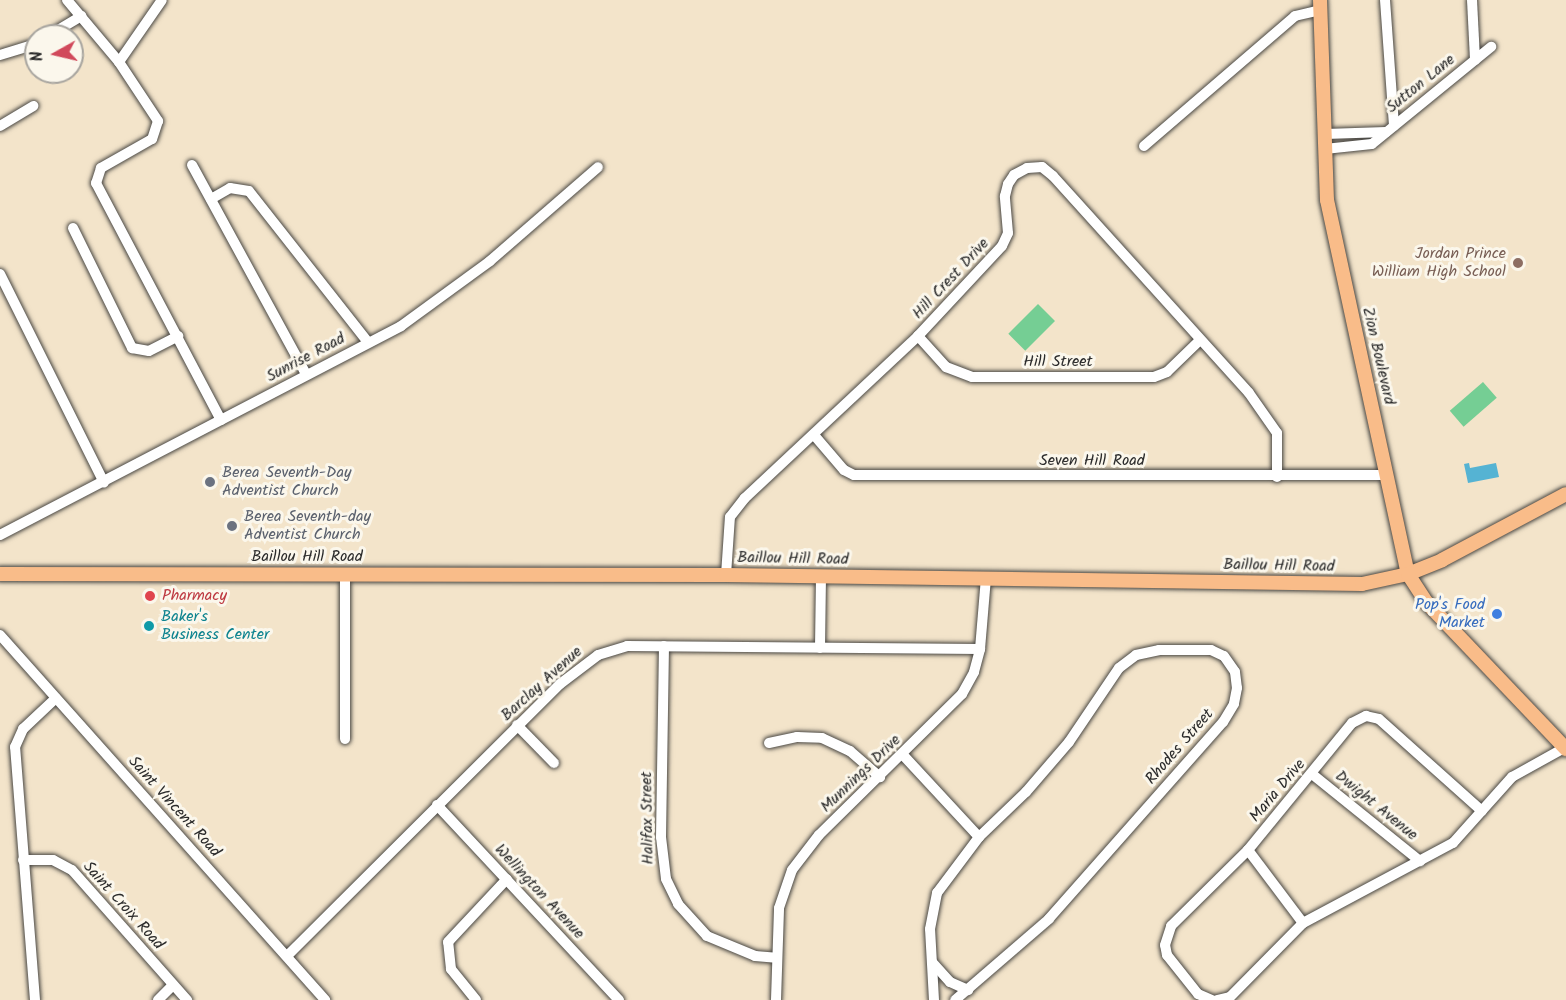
<!DOCTYPE html>
<style>
body{margin:0}
#map{position:relative;width:1566px;height:1000px;overflow:hidden;background:#f3e4ca;font-family:Kalam,sans-serif}
div>[style]{position:absolute}
.green>*{inset:0;background:#75ce94;transform-origin:0 0}
.water>*{inset:0;background:#55b3d3}
.roads{filter:drop-shadow(0 0 2px #494743) drop-shadow(0 0 2px #494743)}
.minor>*{height:10px;margin:-5px;padding:0 5px;transform-origin:5px;border-radius:5px;background:#fff}
.major>*{height:14px;margin:-7px;padding:0 7px;transform-origin:7px;border-radius:7px;background:#f9bc89}
.dots>*{width:16px;height:16px;translate:-50% -50%;box-sizing:border-box;border:3px solid #fbf7ec;border-radius:50%}
span{translate:-50% -50%;white-space:nowrap;text-align:center;line-height:1.15;-webkit-text-stroke:6px #fbf7ec;paint-order:stroke}
.street-label{font-size:16px;color:#2b2b2b}
.education-label{font-size:16px;color:#785e54}
.right{translate:-100% -50%;text-align:right}
.worship-label{font-size:16px;color:#5b616d}
.left{translate:0 -50%;text-align:left}
.health-label{font-size:16px;color:#be3a42}
.shop-label{font-size:16px;color:#366cbe}
.culture-label{font-size:16px;color:#0d838f}
.north{position:absolute;left:24px;top:24px;width:60px;height:60px;box-sizing:border-box;background:#fbf7ec;border:2px solid #a8a59f;border-radius:50%;rotate:262deg;font-size:16px;font-weight:700;line-height:24px;text-align:center;color:#2b2b2b}
.north::after{content:'';display:block;margin:auto;width:21px;height:27px;background:#d1495b;clip-path:polygon(50% 0,100% 100%,50% 72%,0 100%)}
</style>
<div id="map">
<div class="green">
<div style="left:1038px;top:304px;width:24px;height:42px;rotate:45deg"></div>
<div style="left:1483px;top:382px;width:21px;height:44px;rotate:49deg"></div>
</div>
<div class="water">
<div style="clip-path:polygon(1469px 463px,1470px 468px,1496px 463px,1499px 477px,1468px 483px,1464px 464px)"></div>
</div>
<div class="roads">
<div class="minor">
<div style="left:67px;top:0;width:81px;rotate:50deg"></div>
<div style="left:119px;top:62px;width:71px;rotate:56.5deg"></div>
<div style="left:158px;top:121px;width:19px;rotate:108deg"></div>
<div style="left:152px;top:139px;width:59px;rotate:150.4deg"></div>
<div style="left:101px;top:168px;width:16px;rotate:108deg"></div>
<div style="left:96px;top:183px;width:268px;rotate:62.2deg"></div>
<div style="left:1385px;top:0;width:126px;rotate:85.9deg"></div>
<div style="left:1472px;top:0;width:60px;rotate:87.1deg"></div>
<div style="left:48px;top:36px;width:39px;rotate:-31deg"></div>
<div style="left:0;top:55px;width:38px;rotate:-17deg"></div>
<div style="left:119px;top:62px;width:75px;rotate:-55.3deg"></div>
<div style="left:0;top:126px;width:39px;rotate:-31deg"></div>
<div style="left:1325px;top:134px;width:61px;rotate:-1.9deg"></div>
<div style="left:1144px;top:146px;width:199px;rotate:-40.7deg"></div>
<div style="left:1295px;top:16px;width:27px;rotate:-13deg"></div>
<div style="left:1325px;top:149px;width:47px;rotate:-6.1deg"></div>
<div style="left:1372px;top:144px;width:154px;rotate:-39.2deg"></div>
<div style="left:192px;top:165px;width:238px;rotate:61.4deg"></div>
<div style="left:211px;top:199px;width:22px;rotate:-30deg"></div>
<div style="left:230px;top:188px;width:19px;rotate:9deg"></div>
<div style="left:249px;top:191px;width:192px;rotate:51.8deg"></div>
<div style="left:73px;top:228px;width:134px;rotate:63.8deg"></div>
<div style="left:132px;top:348px;width:17px;rotate:10deg"></div>
<div style="left:149px;top:351px;width:33px;rotate:-27deg"></div>
<div style="left:0;top:274px;width:233px;rotate:63.5deg"></div>
<div style="left:918px;top:336px;width:42px;rotate:47.9deg"></div>
<div style="left:946px;top:367px;width:28px;rotate:21deg"></div>
<div style="left:972px;top:377px;width:182px"></div>
<div style="left:1154px;top:377px;width:14px;rotate:-21deg"></div>
<div style="left:1167px;top:372px;width:46px;rotate:-44.1deg"></div>
<div style="left:814px;top:435px;width:46px;rotate:49.4deg"></div>
<div style="left:844px;top:470px;width:11px;rotate:27deg"></div>
<div style="left:854px;top:475px;width:533px"></div>
<div style="left:0;top:535px;width:452px;rotate:-27.5deg"></div>
<div style="left:401px;top:326px;width:110px;rotate:-36.1deg"></div>
<div style="left:490px;top:261px;width:143px;rotate:-41deg"></div>
<div style="left:345px;top:574px;width:165px;rotate:90deg"></div>
<div style="left:726px;top:575px;width:58px;rotate:-86.1deg"></div>
<div style="left:730px;top:517px;width:24px;rotate:-52deg"></div>
<div style="left:745px;top:498px;width:237px;rotate:-43.1deg"></div>
<div style="left:918px;top:336px;width:123px;rotate:-47deg"></div>
<div style="left:1002px;top:246px;width:14px;rotate:-65deg"></div>
<div style="left:1008px;top:233px;width:37px;rotate:-95deg"></div>
<div style="left:1005px;top:196px;width:12px;rotate:-76deg"></div>
<div style="left:1008px;top:184px;width:11px;rotate:-56deg"></div>
<div style="left:1014px;top:175px;width:15px;rotate:-28deg"></div>
<div style="left:1027px;top:168px;width:15px;rotate:-4deg"></div>
<div style="left:1042px;top:167px;width:14px;rotate:39deg"></div>
<div style="left:1053px;top:176px;width:292px;rotate:47.9deg"></div>
<div style="left:1249px;top:393px;width:49px;rotate:55deg"></div>
<div style="left:1277px;top:433px;width:44px;rotate:90deg"></div>
<div style="left:0;top:635px;width:489px;rotate:48.3deg"></div>
<div style="left:664px;top:646px;width:191px;rotate:90.9deg"></div>
<div style="left:661px;top:837px;width:42px;rotate:83.2deg"></div>
<div style="left:666px;top:879px;width:28px;rotate:64deg"></div>
<div style="left:678px;top:904px;width:43px;rotate:47.8deg"></div>
<div style="left:707px;top:936px;width:52px;rotate:22.6deg"></div>
<div style="left:755px;top:956px;width:21px;rotate:5deg"></div>
<div style="left:820px;top:648px;width:72px;rotate:-89.2deg"></div>
<div style="left:517px;top:725px;width:53px;rotate:45.8deg"></div>
<div style="left:769px;top:743px;width:29px;rotate:-12deg"></div>
<div style="left:797px;top:737px;width:25px;rotate:2deg"></div>
<div style="left:822px;top:738px;width:31px;rotate:25deg"></div>
<div style="left:850px;top:751px;width:40px;rotate:41deg"></div>
<div style="left:903px;top:755px;width:112px;rotate:47.2deg"></div>
<div style="left:1312px;top:774px;width:139px;rotate:38.9deg"></div>
<div style="left:437px;top:805px;width:267px;rotate:47deg"></div>
<div style="left:1248px;top:850px;width:91px;rotate:53deg"></div>
<div style="left:23px;top:860px;width:30px"></div>
<div style="left:53px;top:860px;width:21px;rotate:28deg"></div>
<div style="left:72px;top:870px;width:174px;rotate:48.5deg"></div>
<div style="left:287px;top:956px;width:385px;rotate:-44.9deg"></div>
<div style="left:560px;top:684px;width:48px;rotate:-37.3deg"></div>
<div style="left:598px;top:655px;width:30px;rotate:-17deg"></div>
<div style="left:627px;top:646px;width:353px;rotate:0.5deg"></div>
<div style="left:932px;top:962px;width:27px;rotate:48deg"></div>
<div style="left:950px;top:982px;width:20px;rotate:24deg"></div>
<div style="left:35px;top:1000px;width:254px;rotate:-94.5deg"></div>
<div style="left:15px;top:747px;width:20px;rotate:-66deg"></div>
<div style="left:23px;top:729px;width:45px;rotate:-43.2deg"></div>
<div style="left:158px;top:1000px;width:21px;rotate:-45deg"></div>
<div style="left:476px;top:1000px;width:40px;rotate:-129deg"></div>
<div style="left:451px;top:969px;width:27px;rotate:-96deg"></div>
<div style="left:448px;top:942px;width:86px;rotate:-46.9deg"></div>
<div style="left:776px;top:1000px;width:92px;rotate:-88.1deg"></div>
<div style="left:779px;top:908px;width:40px;rotate:-71.1deg"></div>
<div style="left:792px;top:870px;width:44px;rotate:-52.4deg"></div>
<div style="left:819px;top:835px;width:201px;rotate:-44.6deg"></div>
<div style="left:962px;top:694px;width:25px;rotate:-61deg"></div>
<div style="left:974px;top:672px;width:24px;rotate:-75deg"></div>
<div style="left:980px;top:649px;width:71px;rotate:-85.2deg"></div>
<div style="left:934px;top:1000px;width:71px;rotate:-93.2deg"></div>
<div style="left:930px;top:929px;width:37px;rotate:-79deg"></div>
<div style="left:937px;top:893px;width:70px;rotate:-53.1deg"></div>
<div style="left:979px;top:837px;width:65px;rotate:-43.8deg"></div>
<div style="left:1026px;top:792px;width:66px;rotate:-49.3deg"></div>
<div style="left:1069px;top:742px;width:89px;rotate:-56deg"></div>
<div style="left:1119px;top:668px;width:21px;rotate:-37deg"></div>
<div style="left:1136px;top:655px;width:24px;rotate:-12deg"></div>
<div style="left:1159px;top:650px;width:52px"></div>
<div style="left:1211px;top:650px;width:14px;rotate:25deg"></div>
<div style="left:1224px;top:656px;width:19px;rotate:55deg"></div>
<div style="left:1235px;top:672px;width:16px;rotate:83deg"></div>
<div style="left:1237px;top:688px;width:16px;rotate:101deg"></div>
<div style="left:1234px;top:704px;width:21px;rotate:121deg"></div>
<div style="left:1223px;top:722px;width:263px;rotate:131.5deg"></div>
<div style="left:1049px;top:919px;width:124px;rotate:139.2deg"></div>
<div style="left:1212px;top:1000px;width:15px;rotate:-157deg"></div>
<div style="left:1198px;top:994px;width:50px;rotate:-128.5deg"></div>
<div style="left:1167px;top:955px;width:10px;rotate:-101deg"></div>
<div style="left:1165px;top:945px;width:20px;rotate:-72deg"></div>
<div style="left:1171px;top:926px;width:108px;rotate:-44.6deg"></div>
<div style="left:1248px;top:850px;width:164px;rotate:-50.7deg"></div>
<div style="left:1352px;top:723px;width:16px;rotate:-27deg"></div>
<div style="left:1366px;top:716px;width:13px;rotate:13deg"></div>
<div style="left:1379px;top:719px;width:138px;rotate:41.8deg"></div>
<div style="left:1217px;top:1000px;width:13px;rotate:-13deg"></div>
<div style="left:1230px;top:997px;width:104px;rotate:-45.4deg"></div>
<div style="left:1303px;top:923px;width:170px;rotate:-28.1deg"></div>
<div style="left:1453px;top:843px;width:89px;rotate:-48.2deg"></div>
<div style="left:1512px;top:777px;width:62px;rotate:-29.1deg"></div>
</div>
<div class="major">
<div style="left:1320px;top:0;width:200px;rotate:88deg"></div>
<div style="left:1327px;top:200px;width:383px;rotate:77.8deg"></div>
<div style="left:1408px;top:574px;width:35px;rotate:57deg"></div>
<div style="left:1427px;top:603px;width:202px;rotate:46.4deg"></div>
<div style="left:0;top:574px;width:726px;rotate:0.08deg"></div>
<div style="left:726px;top:575px;width:636px;rotate:0.81deg"></div>
<div style="left:1362px;top:584px;width:47px;rotate:-12.3deg"></div>
<div style="left:1408px;top:574px;width:37px;rotate:-22deg"></div>
<div style="left:1442px;top:560px;width:140px;rotate:-28deg"></div>
</div>
</div>
<div class="dots">
<div style="left:1518px;top:263px;background:#8d6e63"></div>
<div style="left:210px;top:482px;background:#6b7280"></div>
<div style="left:232px;top:526px;background:#6b7280"></div>
<div style="left:150px;top:596px;background:#e0444e"></div>
<div style="left:1497px;top:614px;background:#3f7fe0"></div>
<div style="left:149px;top:626px;background:#0f9aa8"></div>
</div>
<div class="street-label">
<span style="left:1421px;top:84px;rotate:-39deg">Sutton Lane</span>
<span style="left:951px;top:279px;rotate:-47deg">Hill Crest Drive</span>
<span style="left:1378px;top:356px;rotate:77deg">Zion Boulevard</span>
<span style="left:306px;top:358px;rotate:-28deg">Sunrise Road</span>
<span style="left:1058px;top:362px">Hill Street</span>
<span style="left:1092px;top:461px">Seven Hill Road</span>
<span style="left:307px;top:557px">Baillou Hill Road</span>
<span style="left:793px;top:559px;rotate:1deg">Baillou Hill Road</span>
<span style="left:1279px;top:566px;rotate:1deg">Baillou Hill Road</span>
<span style="left:542px;top:684px;rotate:-42deg">Barclay Avenue</span>
<span style="left:1180px;top:747px;rotate:-49deg">Rhodes Street</span>
<span style="left:861px;top:774px;rotate:-44deg">Munnings Drive</span>
<span style="left:1278px;top:791px;rotate:-50deg">Maria Drive</span>
<span style="left:1376px;top:806px;rotate:39deg">Dwight Avenue</span>
<span style="left:174px;top:807px;rotate:48deg">Saint Vincent Road</span>
<span style="left:648px;top:818px;rotate:-91deg">Halifax Street</span>
<span style="left:539px;top:892px;rotate:47deg">Wellington Avenue</span>
<span style="left:123px;top:906px;rotate:48deg">Saint Croix Road</span>
</div>
<div class="education-label">
<span class="right" style="left:1506px;top:263px">Jordan Prince<br>William High School</span>
</div>
<div class="worship-label">
<span class="left" style="left:222px;top:482px">Berea Seventh-Day<br>Adventist Church</span>
<span class="left" style="left:244px;top:526px">Berea Seventh-day<br>Adventist Church</span>
</div>
<div class="health-label">
<span class="left" style="left:162px;top:596px">Pharmacy</span>
</div>
<div class="shop-label">
<span class="right" style="left:1485px;top:614px">Pop's Food<br>Market</span>
</div>
<div class="culture-label">
<span class="left" style="left:161px;top:626px">Baker's<br>Business Center</span>
</div>
<div class="north">N</div>
</div>
